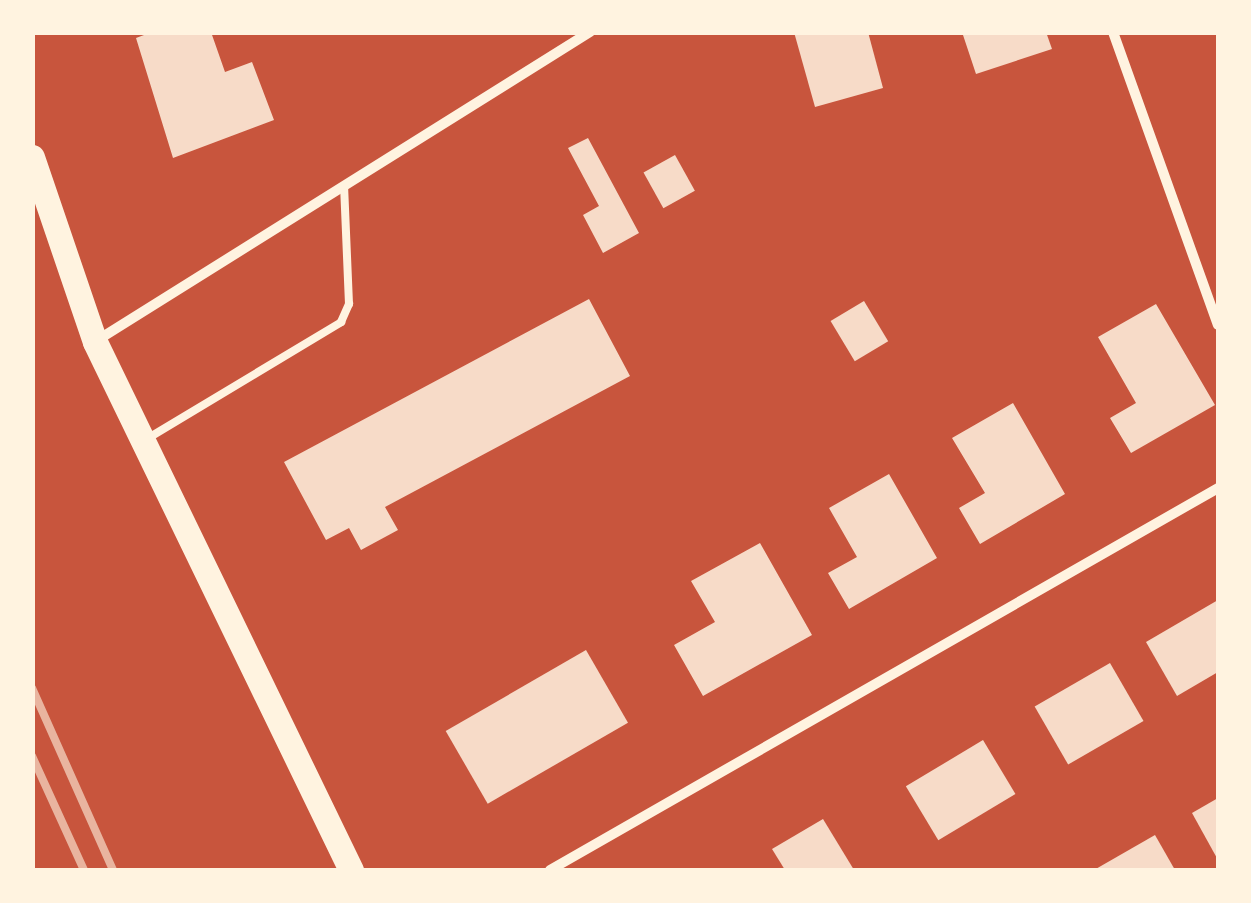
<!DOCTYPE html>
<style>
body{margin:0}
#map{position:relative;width:1251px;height:903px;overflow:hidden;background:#c8553d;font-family:"Work Sans",sans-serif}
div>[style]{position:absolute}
.building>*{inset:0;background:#f7dbc8;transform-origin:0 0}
.service>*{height:8px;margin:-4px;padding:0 4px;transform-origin:4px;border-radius:4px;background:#fff3e0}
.minor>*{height:10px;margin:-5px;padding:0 5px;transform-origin:5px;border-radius:5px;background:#fff3e0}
.primary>*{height:25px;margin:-12.5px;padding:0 12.5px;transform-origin:12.5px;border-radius:12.5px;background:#fff3e0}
.rail>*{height:8px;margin:-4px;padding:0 4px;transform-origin:4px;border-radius:4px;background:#e9b49f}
span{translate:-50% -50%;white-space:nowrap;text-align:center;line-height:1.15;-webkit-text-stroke:9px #fff3e0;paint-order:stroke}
.frame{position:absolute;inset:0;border:35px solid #fff3e0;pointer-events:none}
</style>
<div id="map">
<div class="building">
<div style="clip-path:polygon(152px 32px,211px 32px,225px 72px,252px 62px,274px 120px,173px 158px,136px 38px)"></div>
<div style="clip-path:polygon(794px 32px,868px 32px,883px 88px,815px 107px)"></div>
<div style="clip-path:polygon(962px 32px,1046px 32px,1052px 49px,976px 74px)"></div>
<div style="clip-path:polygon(588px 138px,639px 233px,603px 253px,583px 215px,599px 206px,568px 148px)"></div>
<div style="left:675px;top:155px;width:41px;height:36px;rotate:61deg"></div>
<div style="clip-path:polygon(589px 299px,630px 376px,385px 507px,398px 530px,361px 550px,349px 528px,326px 540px,284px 462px)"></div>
<div style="left:864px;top:301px;width:47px;height:39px;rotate:59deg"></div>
<div style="clip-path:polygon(1156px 304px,1215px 405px,1131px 453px,1110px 418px,1136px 403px,1098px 337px)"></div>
<div style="clip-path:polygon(1013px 403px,1065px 494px,980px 544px,959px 508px,985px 493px,952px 438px)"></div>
<div style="clip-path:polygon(889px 474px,937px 558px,849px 609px,828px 573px,857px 557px,829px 508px)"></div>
<div style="clip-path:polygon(760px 543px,812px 635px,703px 696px,674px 645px,715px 622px,691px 581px)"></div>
<div style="clip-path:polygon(1218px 600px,1218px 672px,1177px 696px,1146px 642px)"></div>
<div style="left:586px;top:650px;width:84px;height:162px;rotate:60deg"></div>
<div style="left:1110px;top:663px;width:67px;height:87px;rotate:60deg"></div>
<div style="left:983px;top:740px;width:63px;height:90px;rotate:59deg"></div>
<div style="clip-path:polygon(1218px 798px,1218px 860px,1192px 813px)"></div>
<div style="clip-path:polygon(823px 819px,854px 870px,785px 870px,772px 849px)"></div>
<div style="clip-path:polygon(1155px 835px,1175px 870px,1094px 870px)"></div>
</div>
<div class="service">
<div style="left:145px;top:440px;width:229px;rotate:-31deg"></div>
<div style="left:341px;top:322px;width:20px;rotate:-66deg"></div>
<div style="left:349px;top:304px;width:117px;rotate:-92.4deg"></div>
</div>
<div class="minor">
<div style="left:1113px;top:32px;width:311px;rotate:70.3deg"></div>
<div style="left:96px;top:341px;width:583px;rotate:-32.03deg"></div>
<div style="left:550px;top:870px;width:770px;rotate:-29.76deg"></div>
</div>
<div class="primary">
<div style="left:32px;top:157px;width:195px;rotate:71.2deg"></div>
<div style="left:95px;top:342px;width:587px;rotate:64.13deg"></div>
</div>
<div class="rail">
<div style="left:32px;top:688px;width:199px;rotate:66deg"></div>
<div style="left:32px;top:756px;width:125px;rotate:65.5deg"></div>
</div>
<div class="frame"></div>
</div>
